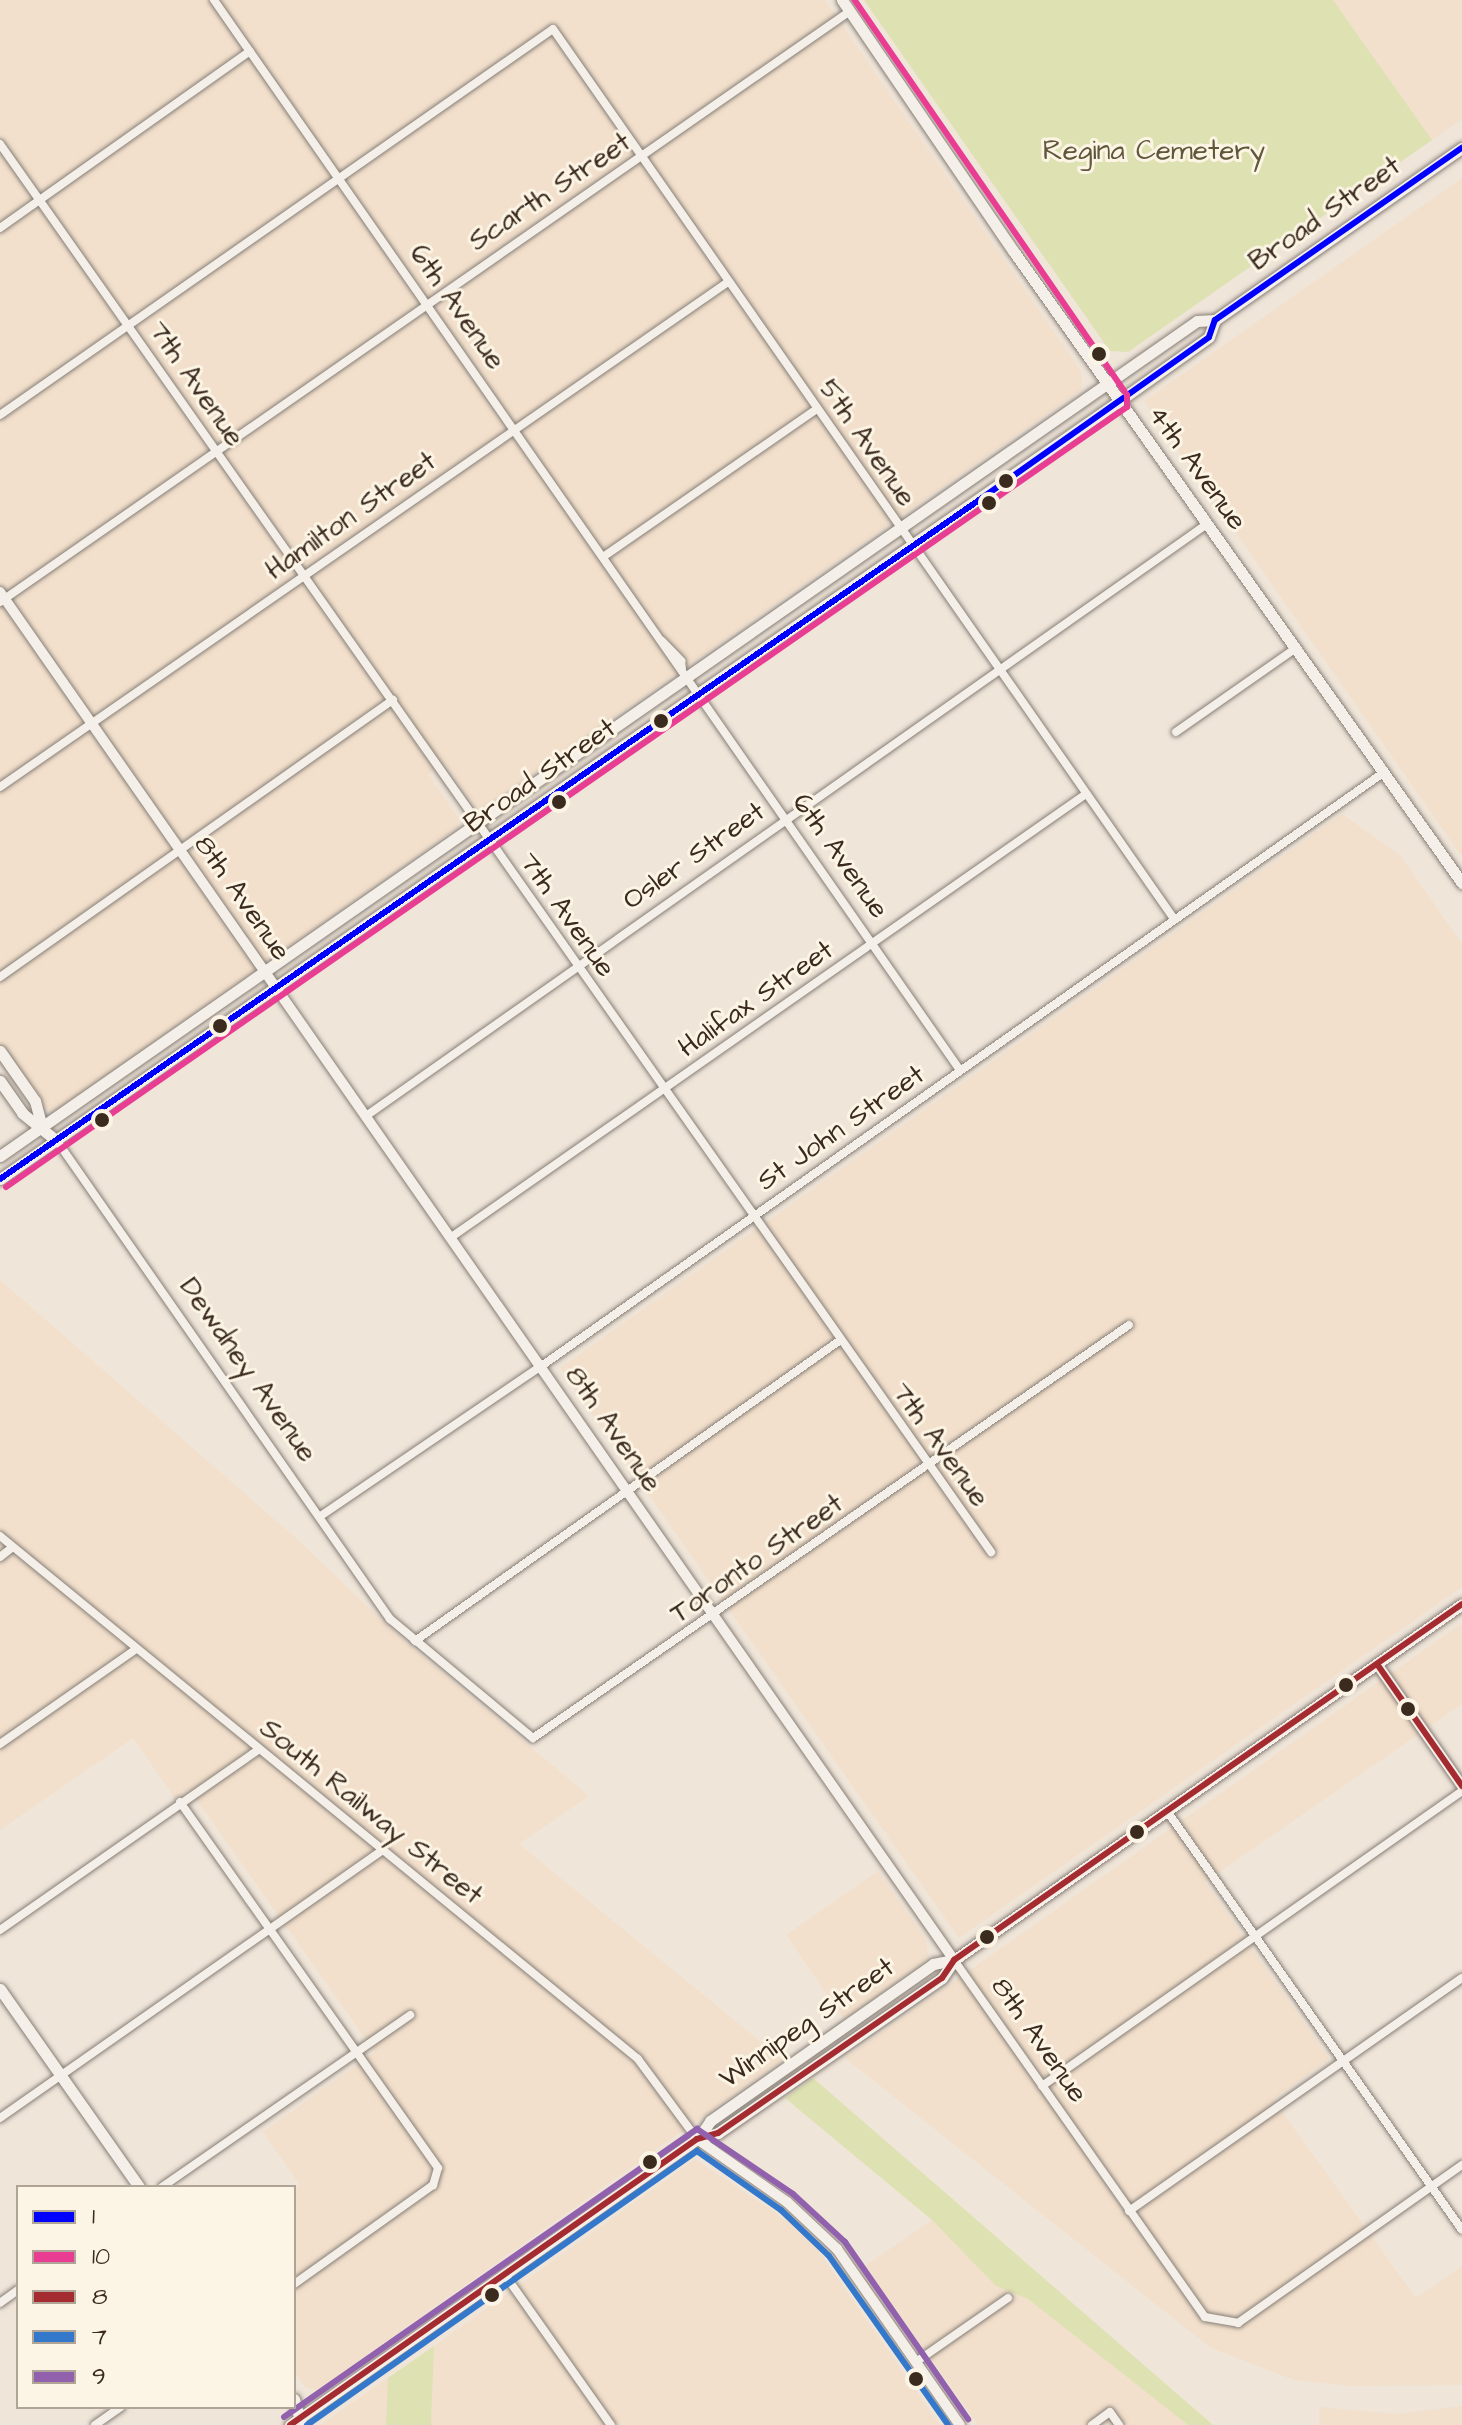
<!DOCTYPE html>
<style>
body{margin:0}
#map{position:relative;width:1462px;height:2425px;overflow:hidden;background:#efe5d9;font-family:"Architects Daughter",sans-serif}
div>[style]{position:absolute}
.built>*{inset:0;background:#f2e0cc}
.green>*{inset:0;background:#dee1b1}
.roads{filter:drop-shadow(0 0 2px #877f77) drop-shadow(0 0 2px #877f77)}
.minor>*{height:8px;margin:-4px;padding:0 4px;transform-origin:4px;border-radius:4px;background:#f4f0e9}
.tertiary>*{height:10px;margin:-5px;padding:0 5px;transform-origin:5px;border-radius:5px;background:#f4f0e9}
.secondary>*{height:11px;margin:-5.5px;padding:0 5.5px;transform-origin:5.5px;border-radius:5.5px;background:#f4f0e9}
.bus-1>*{height:6px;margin:-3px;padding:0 3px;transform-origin:3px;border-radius:3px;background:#00f}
.bus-2>*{height:6px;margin:-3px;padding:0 3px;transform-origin:3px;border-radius:3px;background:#e93d93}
.bus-3>*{height:6px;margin:-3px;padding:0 3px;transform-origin:3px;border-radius:3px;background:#a42c31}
.bus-4>*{height:6px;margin:-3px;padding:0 3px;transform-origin:3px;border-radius:3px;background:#3478cb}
.bus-5>*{height:6px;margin:-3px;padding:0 3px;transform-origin:3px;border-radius:3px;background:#9161ad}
.dots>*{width:22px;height:22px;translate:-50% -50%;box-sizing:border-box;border:4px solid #fcf5e5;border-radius:50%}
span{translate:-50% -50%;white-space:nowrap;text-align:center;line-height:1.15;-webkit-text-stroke:6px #fcf5e5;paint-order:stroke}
.park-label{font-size:28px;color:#60573b}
.street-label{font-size:28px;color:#3b2a1e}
.legend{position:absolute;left:16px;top:2185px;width:280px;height:224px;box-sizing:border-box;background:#fcf5e5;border:2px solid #afa495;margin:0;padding:10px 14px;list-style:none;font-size:24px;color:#3b2a1e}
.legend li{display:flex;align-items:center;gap:16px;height:40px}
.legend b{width:40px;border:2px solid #afa495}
</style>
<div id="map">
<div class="built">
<div style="clip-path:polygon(0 0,825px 0,1081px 371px,1082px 389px,486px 807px,475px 807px,445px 763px,428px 774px,459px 819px,458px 827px,52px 1114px,0 1047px)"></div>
<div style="clip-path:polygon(1333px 0,1462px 0,1462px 119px,1432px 140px)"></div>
<div style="clip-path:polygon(1462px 178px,1462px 857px,1144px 401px)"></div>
<div style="clip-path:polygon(1342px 814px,1400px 855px,1462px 944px,1462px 1587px,959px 1938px,560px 1368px)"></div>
<div style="clip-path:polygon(0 1280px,298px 1540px,395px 1633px,589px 1796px,519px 1844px,783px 2060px,317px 2390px,306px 2388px,294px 2371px,294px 2190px,300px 2185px,263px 2132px,375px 2052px,189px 1789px,175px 1798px,133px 1738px,0 1830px)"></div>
<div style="clip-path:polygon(1462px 1623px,1462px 1704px,1205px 1882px,1329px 2059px,1273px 2099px,1416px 2298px,1462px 2266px,1462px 2385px,1350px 2386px,1294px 2380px,1211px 2348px,845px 2058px)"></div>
<div style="clip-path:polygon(878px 1871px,926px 1940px,928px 1955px,923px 1964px,844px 2019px,786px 1935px)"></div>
<div style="clip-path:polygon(695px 2159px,806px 2233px,940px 2425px,431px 2425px,434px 2346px)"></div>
<div style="clip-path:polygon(932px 2220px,996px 2286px,1028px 2299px,1188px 2425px,978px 2425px,865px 2266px)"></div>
<div style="clip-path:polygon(388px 2378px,386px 2425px,320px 2425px)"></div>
<div style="clip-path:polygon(1462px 2406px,1462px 2425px,1319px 2425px,1319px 2407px,1397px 2414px)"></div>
</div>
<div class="green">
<div style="clip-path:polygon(864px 0,1333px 0,1432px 140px,1128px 352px,1110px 351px)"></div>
<div style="clip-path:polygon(813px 2078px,1213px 2425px,1188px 2425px,1028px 2299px,996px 2286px,932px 2220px,785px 2098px)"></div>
<div style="clip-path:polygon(434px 2346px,431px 2425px,386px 2425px,388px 2378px)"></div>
</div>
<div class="roads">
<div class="minor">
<div style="left:214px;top:0;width:1304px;rotate:55.12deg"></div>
<div style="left:0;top:144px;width:1722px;rotate:54.86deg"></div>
<div style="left:0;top:228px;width:306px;rotate:-35.3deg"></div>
<div style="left:0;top:415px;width:674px;rotate:-34.92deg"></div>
<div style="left:553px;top:29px;width:1085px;rotate:55.09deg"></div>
<div style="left:603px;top:557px;width:260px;rotate:-34.7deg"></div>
<div style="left:0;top:602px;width:1035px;rotate:-34.81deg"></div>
<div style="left:662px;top:641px;width:28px;rotate:46deg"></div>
<div style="left:681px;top:661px;width:8px;rotate:83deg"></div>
<div style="left:1176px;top:732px;width:146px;rotate:-35deg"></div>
<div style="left:0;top:787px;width:886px;rotate:-34.75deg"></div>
<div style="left:0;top:977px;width:481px;rotate:-35.2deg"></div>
<div style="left:366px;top:1116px;width:1028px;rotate:-35.14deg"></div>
<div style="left:57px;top:1141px;width:583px;rotate:55.14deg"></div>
<div style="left:390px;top:1619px;width:186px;rotate:39.8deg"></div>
<div style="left:533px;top:1738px;width:725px;rotate:-34.72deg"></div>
<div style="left:450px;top:1238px;width:776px;rotate:-34.92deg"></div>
<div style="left:322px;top:1515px;width:263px;rotate:-34.2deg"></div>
<div style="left:540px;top:1367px;width:1031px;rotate:-35.17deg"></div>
<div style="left:0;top:1536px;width:825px;rotate:39.34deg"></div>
<div style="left:638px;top:2059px;width:99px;rotate:53.6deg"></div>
<div style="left:0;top:1557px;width:16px;rotate:-38deg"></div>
<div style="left:415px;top:1641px;width:519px;rotate:-35.28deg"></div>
<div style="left:0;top:1744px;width:166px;rotate:-34.9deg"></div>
<div style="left:180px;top:1802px;width:448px;rotate:54.8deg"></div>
<div style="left:438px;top:2168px;width:18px;rotate:106deg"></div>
<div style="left:433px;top:2185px;width:171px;rotate:144.5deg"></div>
<div style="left:1167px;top:1811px;width:512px;rotate:54.85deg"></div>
<div style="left:0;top:1930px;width:316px;rotate:-34.9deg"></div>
<div style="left:954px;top:1960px;width:436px;rotate:54.9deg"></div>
<div style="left:1205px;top:2317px;width:34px;rotate:10deg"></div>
<div style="left:1238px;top:2323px;width:274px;rotate:-35.2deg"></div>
<div style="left:1042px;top:2086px;width:513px;rotate:-35.08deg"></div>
<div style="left:0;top:2118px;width:467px;rotate:-35deg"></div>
<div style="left:162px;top:2187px;width:302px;rotate:-34.7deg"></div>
<div style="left:1129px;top:2211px;width:406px;rotate:-35deg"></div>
<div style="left:505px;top:2275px;width:184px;rotate:54.8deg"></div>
<div style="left:0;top:2303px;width:22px;rotate:-36deg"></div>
<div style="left:916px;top:2362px;width:112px;rotate:-34.8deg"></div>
<div style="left:95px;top:2425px;width:32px;rotate:-35deg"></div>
<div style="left:1092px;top:2425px;width:22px;rotate:-36deg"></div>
<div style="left:1110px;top:2412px;width:16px;rotate:55deg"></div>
</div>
<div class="tertiary">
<div style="left:0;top:592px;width:1668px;rotate:55.11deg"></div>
<div style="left:1377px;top:1664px;width:149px;rotate:55.1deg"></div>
<div style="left:697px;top:2139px;width:110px;rotate:35deg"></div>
<div style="left:787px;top:2202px;width:69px;rotate:43.2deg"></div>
<div style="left:837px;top:2249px;width:215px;rotate:55.1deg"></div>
</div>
<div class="secondary">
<div style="left:842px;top:0;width:305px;rotate:55.7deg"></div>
<div style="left:1014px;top:252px;width:774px;rotate:54.63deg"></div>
<div style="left:0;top:1051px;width:61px;rotate:55deg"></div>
<div style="left:35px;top:1101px;width:27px;rotate:75deg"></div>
<div style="left:0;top:1081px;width:39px;rotate:55deg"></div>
<div style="left:22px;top:1113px;width:45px;rotate:38.7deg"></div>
<div style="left:0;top:1156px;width:1459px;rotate:-34.9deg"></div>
<div style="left:1197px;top:321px;width:18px;rotate:-3deg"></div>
<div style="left:1215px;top:320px;width:301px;rotate:-34.9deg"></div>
<div style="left:0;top:1179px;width:1363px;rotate:-34.81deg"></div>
<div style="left:1119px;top:401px;width:110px;rotate:-35.4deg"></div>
<div style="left:1209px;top:337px;width:18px;rotate:-71deg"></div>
<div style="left:0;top:1989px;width:242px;rotate:54.9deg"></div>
<div style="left:698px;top:2139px;width:22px;rotate:-56deg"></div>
<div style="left:710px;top:2121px;width:273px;rotate:-35.1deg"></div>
<div style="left:933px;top:1964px;width:21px;rotate:-11deg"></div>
<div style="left:294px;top:2399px;width:26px;rotate:74deg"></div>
<div style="left:290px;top:2425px;width:497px;rotate:-35.1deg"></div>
<div style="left:697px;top:2139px;width:22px;rotate:-16deg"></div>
<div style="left:718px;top:2133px;width:272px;rotate:-34.7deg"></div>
<div style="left:942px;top:1978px;width:22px;rotate:-56deg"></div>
<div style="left:954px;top:1960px;width:620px;rotate:-35.02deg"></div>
</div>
</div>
<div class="bus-1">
<div style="left:0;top:1179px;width:1195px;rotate:-34.74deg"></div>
<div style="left:982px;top:498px;width:278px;rotate:-35.3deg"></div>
<div style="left:1209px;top:337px;width:18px;rotate:-71deg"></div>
<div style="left:1215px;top:320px;width:301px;rotate:-34.9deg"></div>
</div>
<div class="bus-2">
<div style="left:6px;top:1187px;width:1366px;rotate:-34.83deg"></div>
<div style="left:1127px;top:407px;width:12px;rotate:-90deg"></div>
<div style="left:1127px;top:395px;width:480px;rotate:-124.6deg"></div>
</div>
<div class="bus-3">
<div style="left:1377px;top:1664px;width:149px;rotate:55.1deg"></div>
<div style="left:290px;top:2425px;width:497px;rotate:-35.1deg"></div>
<div style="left:697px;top:2139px;width:22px;rotate:-16deg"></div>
<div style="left:718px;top:2133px;width:272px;rotate:-34.7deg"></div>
<div style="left:942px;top:1978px;width:22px;rotate:-56deg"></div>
<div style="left:954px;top:1960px;width:620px;rotate:-35.02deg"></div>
</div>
<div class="bus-4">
<div style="left:307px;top:2425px;width:477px;rotate:-35.1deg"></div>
<div style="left:697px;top:2151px;width:103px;rotate:35.1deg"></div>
<div style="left:781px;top:2210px;width:66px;rotate:43.8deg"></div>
<div style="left:829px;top:2256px;width:207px;rotate:54.8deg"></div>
</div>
<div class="bus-5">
<div style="left:284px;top:2417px;width:504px;rotate:-34.89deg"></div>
<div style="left:697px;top:2129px;width:116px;rotate:34.1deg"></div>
<div style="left:793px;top:2194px;width:71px;rotate:42.7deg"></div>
<div style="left:845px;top:2242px;width:216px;rotate:55.2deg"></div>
</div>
<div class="dots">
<div style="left:1099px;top:354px;background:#3b2a1e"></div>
<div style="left:1006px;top:481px;background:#3b2a1e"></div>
<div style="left:989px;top:503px;background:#3b2a1e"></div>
<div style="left:661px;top:721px;background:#3b2a1e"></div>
<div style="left:559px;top:802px;background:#3b2a1e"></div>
<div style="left:220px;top:1026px;background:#3b2a1e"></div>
<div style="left:102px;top:1120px;background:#3b2a1e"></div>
<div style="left:1346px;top:1685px;background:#3b2a1e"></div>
<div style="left:1408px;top:1709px;background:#3b2a1e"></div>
<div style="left:1137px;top:1832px;background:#3b2a1e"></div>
<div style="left:987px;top:1937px;background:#3b2a1e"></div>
<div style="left:650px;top:2162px;background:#3b2a1e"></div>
<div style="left:492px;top:2295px;background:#3b2a1e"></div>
<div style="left:916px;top:2379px;background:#3b2a1e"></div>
</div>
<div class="park-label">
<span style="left:1154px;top:151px">Regina Cemetery</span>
</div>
<div class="street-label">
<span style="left:550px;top:192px;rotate:-34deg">Scarth Street</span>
<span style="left:1325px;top:214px;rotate:-35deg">Broad Street</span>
<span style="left:457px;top:307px;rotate:55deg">6th Avenue</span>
<span style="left:196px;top:384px;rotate:55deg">7th Avenue</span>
<span style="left:867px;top:443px;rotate:55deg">5th Avenue</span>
<span style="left:1197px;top:468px;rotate:54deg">4th Avenue</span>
<span style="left:351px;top:516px;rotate:-35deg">Hamilton Street</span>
<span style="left:540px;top:776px;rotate:-35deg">Broad Street</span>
<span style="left:694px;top:856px;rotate:-35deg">Osler Street</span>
<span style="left:840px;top:856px;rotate:55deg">6th Avenue</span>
<span style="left:242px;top:898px;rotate:55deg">8th Avenue</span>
<span style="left:567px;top:915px;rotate:55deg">7th Avenue</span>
<span style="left:756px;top:999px;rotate:-35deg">Halifax Street</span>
<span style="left:841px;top:1128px;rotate:-35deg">St John Street</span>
<span style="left:248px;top:1370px;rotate:55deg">Dewdney Avenue</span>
<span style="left:613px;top:1429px;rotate:55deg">8th Avenue</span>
<span style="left:940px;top:1445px;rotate:54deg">7th Avenue</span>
<span style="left:757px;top:1559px;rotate:-35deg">Toronto Street</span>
<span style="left:371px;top:1812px;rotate:39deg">South Railway Street</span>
<span style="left:807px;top:2023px;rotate:-35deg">Winnipeg Street</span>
<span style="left:1039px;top:2040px;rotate:55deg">8th Avenue</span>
</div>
<ul class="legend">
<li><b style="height:10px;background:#00f"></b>1</li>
<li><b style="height:10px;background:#e93d93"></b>10</li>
<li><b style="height:10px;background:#a42c31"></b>8</li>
<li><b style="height:10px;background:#3478cb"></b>7</li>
<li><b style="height:10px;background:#9161ad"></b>9</li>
</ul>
</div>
